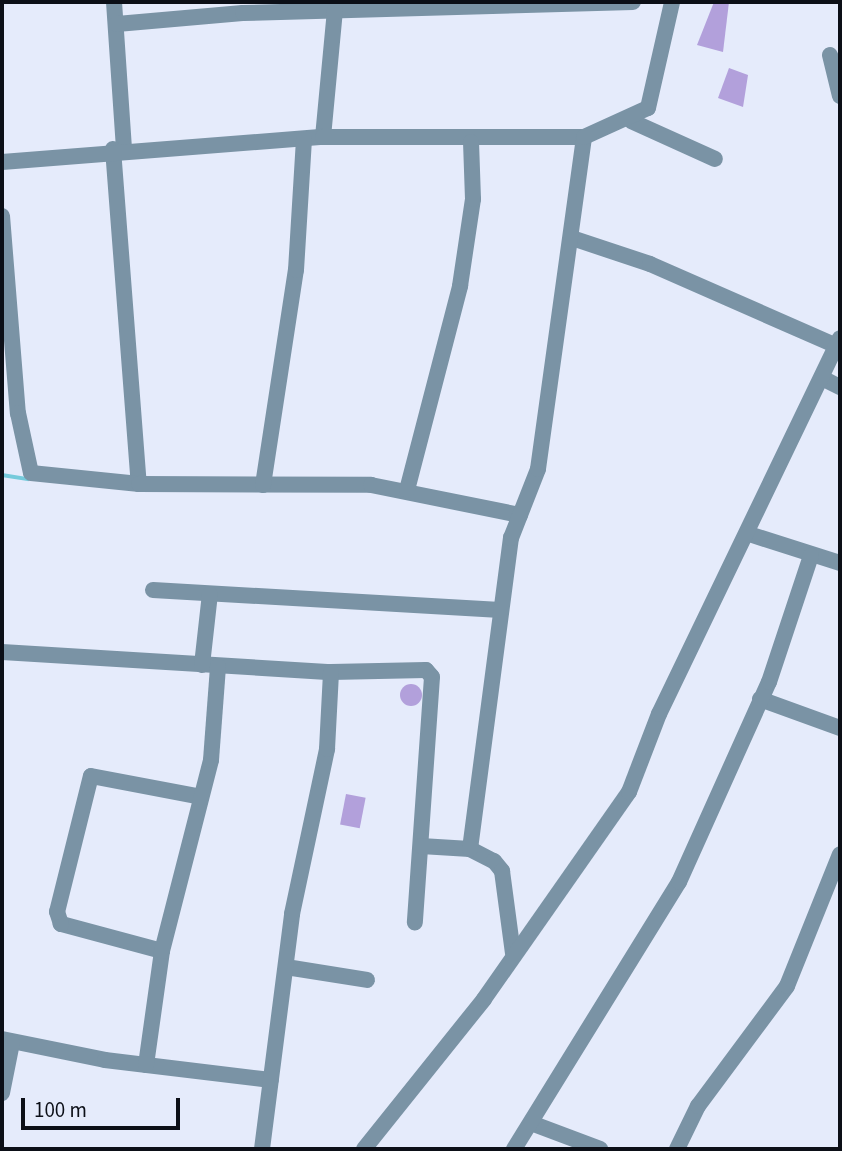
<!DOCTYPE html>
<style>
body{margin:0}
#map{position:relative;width:842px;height:1151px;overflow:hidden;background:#e5ebfb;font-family:"Source Sans 3",sans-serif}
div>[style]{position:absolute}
.stream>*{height:3.5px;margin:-1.75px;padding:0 1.75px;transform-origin:1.75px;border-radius:1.75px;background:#75cadb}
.building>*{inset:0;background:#b2a0db;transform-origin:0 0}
.round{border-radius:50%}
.minor>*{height:16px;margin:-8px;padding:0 8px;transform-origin:8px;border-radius:8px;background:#7a93a5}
span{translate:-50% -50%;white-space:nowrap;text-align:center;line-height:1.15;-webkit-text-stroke:5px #e5ebfb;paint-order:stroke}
.frame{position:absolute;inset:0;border:4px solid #0c0f17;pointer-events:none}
.scale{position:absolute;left:21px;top:1098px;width:159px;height:32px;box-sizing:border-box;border:4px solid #0c0f17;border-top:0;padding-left:9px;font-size:21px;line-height:24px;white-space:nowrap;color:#0c0f17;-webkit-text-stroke:5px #e5ebfb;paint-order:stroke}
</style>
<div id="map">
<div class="stream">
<div style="left:2px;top:475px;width:26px;rotate:9deg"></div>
</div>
<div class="building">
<div style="clip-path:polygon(714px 2px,729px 2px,723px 52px,697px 45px)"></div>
<div style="clip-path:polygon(729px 68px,748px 75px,743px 107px,718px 98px)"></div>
<div class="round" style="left:400px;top:684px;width:22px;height:22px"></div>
<div style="left:346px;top:794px;width:20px;height:31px;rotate:11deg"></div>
</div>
<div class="minor">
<div style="left:114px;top:2px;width:146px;rotate:86.1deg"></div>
<div style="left:117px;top:24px;width:126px;rotate:-5deg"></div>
<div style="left:243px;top:13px;width:390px;rotate:-1.6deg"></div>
<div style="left:830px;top:55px;width:42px;rotate:76.3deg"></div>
<div style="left:631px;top:121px;width:92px;rotate:24.3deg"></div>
<div style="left:323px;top:137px;width:128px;rotate:-84.6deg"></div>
<div style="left:113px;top:149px;width:336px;rotate:85.6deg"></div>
<div style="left:2px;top:162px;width:322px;rotate:-4.5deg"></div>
<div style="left:323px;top:137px;width:261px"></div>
<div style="left:2px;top:216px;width:198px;rotate:85.4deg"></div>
<div style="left:18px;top:413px;width:61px;rotate:77.8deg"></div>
<div style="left:31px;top:473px;width:109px;rotate:5.8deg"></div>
<div style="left:139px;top:484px;width:232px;rotate:0.2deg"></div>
<div style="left:371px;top:485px;width:152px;rotate:11.4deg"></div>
<div style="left:572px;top:238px;width:82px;rotate:18.4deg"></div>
<div style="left:650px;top:264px;width:204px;rotate:23.7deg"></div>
<div style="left:824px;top:379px;width:18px;rotate:27deg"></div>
<div style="left:263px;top:485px;width:218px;rotate:-81.3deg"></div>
<div style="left:296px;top:270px;width:131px;rotate:-86.5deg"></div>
<div style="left:407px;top:490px;width:211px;rotate:-75.4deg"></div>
<div style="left:460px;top:286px;width:88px;rotate:-81.5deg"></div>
<div style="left:473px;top:199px;width:57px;rotate:-92deg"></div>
<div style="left:749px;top:534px;width:96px;rotate:17.7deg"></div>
<div style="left:153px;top:590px;width:348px;rotate:3.3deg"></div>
<div style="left:2px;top:652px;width:330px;rotate:3.5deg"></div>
<div style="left:331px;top:672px;width:95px;rotate:-1.2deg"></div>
<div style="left:426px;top:670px;width:9px;rotate:49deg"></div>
<div style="left:432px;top:677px;width:246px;rotate:94deg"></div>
<div style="left:202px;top:665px;width:71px;rotate:-83.6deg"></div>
<div style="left:760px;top:699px;width:85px;rotate:19.9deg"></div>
<div style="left:421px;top:846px;width:49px;rotate:3.5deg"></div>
<div style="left:470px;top:849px;width:27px;rotate:27deg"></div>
<div style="left:494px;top:861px;width:13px;rotate:51deg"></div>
<div style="left:502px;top:871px;width:83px;rotate:82.4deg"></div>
<div style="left:470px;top:849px;width:314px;rotate:-82.5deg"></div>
<div style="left:511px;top:538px;width:74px;rotate:-68.6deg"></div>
<div style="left:538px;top:469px;width:335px;rotate:-82.1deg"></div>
<div style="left:584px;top:137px;width:70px;rotate:-24.4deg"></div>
<div style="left:648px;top:108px;width:109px;rotate:-77.2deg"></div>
<div style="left:162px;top:951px;width:105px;rotate:-165deg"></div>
<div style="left:61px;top:924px;width:13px;rotate:-108deg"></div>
<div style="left:57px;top:912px;width:140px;rotate:-76deg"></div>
<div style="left:91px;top:776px;width:108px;rotate:10.7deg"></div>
<div style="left:286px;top:967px;width:82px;rotate:9.1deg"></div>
<div style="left:2px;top:1039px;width:105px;rotate:11.5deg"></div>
<div style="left:105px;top:1060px;width:167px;rotate:6.9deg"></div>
<div style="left:146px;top:1065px;width:115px;rotate:-82deg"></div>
<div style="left:162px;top:951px;width:197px;rotate:-75.6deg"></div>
<div style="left:211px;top:760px;width:94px;rotate:-85.7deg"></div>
<div style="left:2px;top:1093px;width:51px;rotate:-78.7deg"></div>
<div style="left:531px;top:1123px;width:74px;rotate:20.6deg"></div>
<div style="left:262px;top:1149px;width:237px;rotate:-82.7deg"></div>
<div style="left:292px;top:914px;width:169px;rotate:-78deg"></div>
<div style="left:327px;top:749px;width:77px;rotate:-87deg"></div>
<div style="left:364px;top:1149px;width:192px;rotate:-51.3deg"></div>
<div style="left:484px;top:999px;width:253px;rotate:-55deg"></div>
<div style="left:629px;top:792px;width:84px;rotate:-69deg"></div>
<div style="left:659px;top:714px;width:417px;rotate:-64.3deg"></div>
<div style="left:514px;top:1149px;width:314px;rotate:-58.3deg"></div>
<div style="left:679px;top:882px;width:219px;rotate:-65.8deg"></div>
<div style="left:769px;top:682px;width:133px;rotate:-71.6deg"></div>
<div style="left:677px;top:1149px;width:48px;rotate:-64deg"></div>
<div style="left:698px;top:1106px;width:149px;rotate:-53.4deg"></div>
<div style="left:787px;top:986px;width:142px;rotate:-68.1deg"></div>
</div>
<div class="frame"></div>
<div class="scale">100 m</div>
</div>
